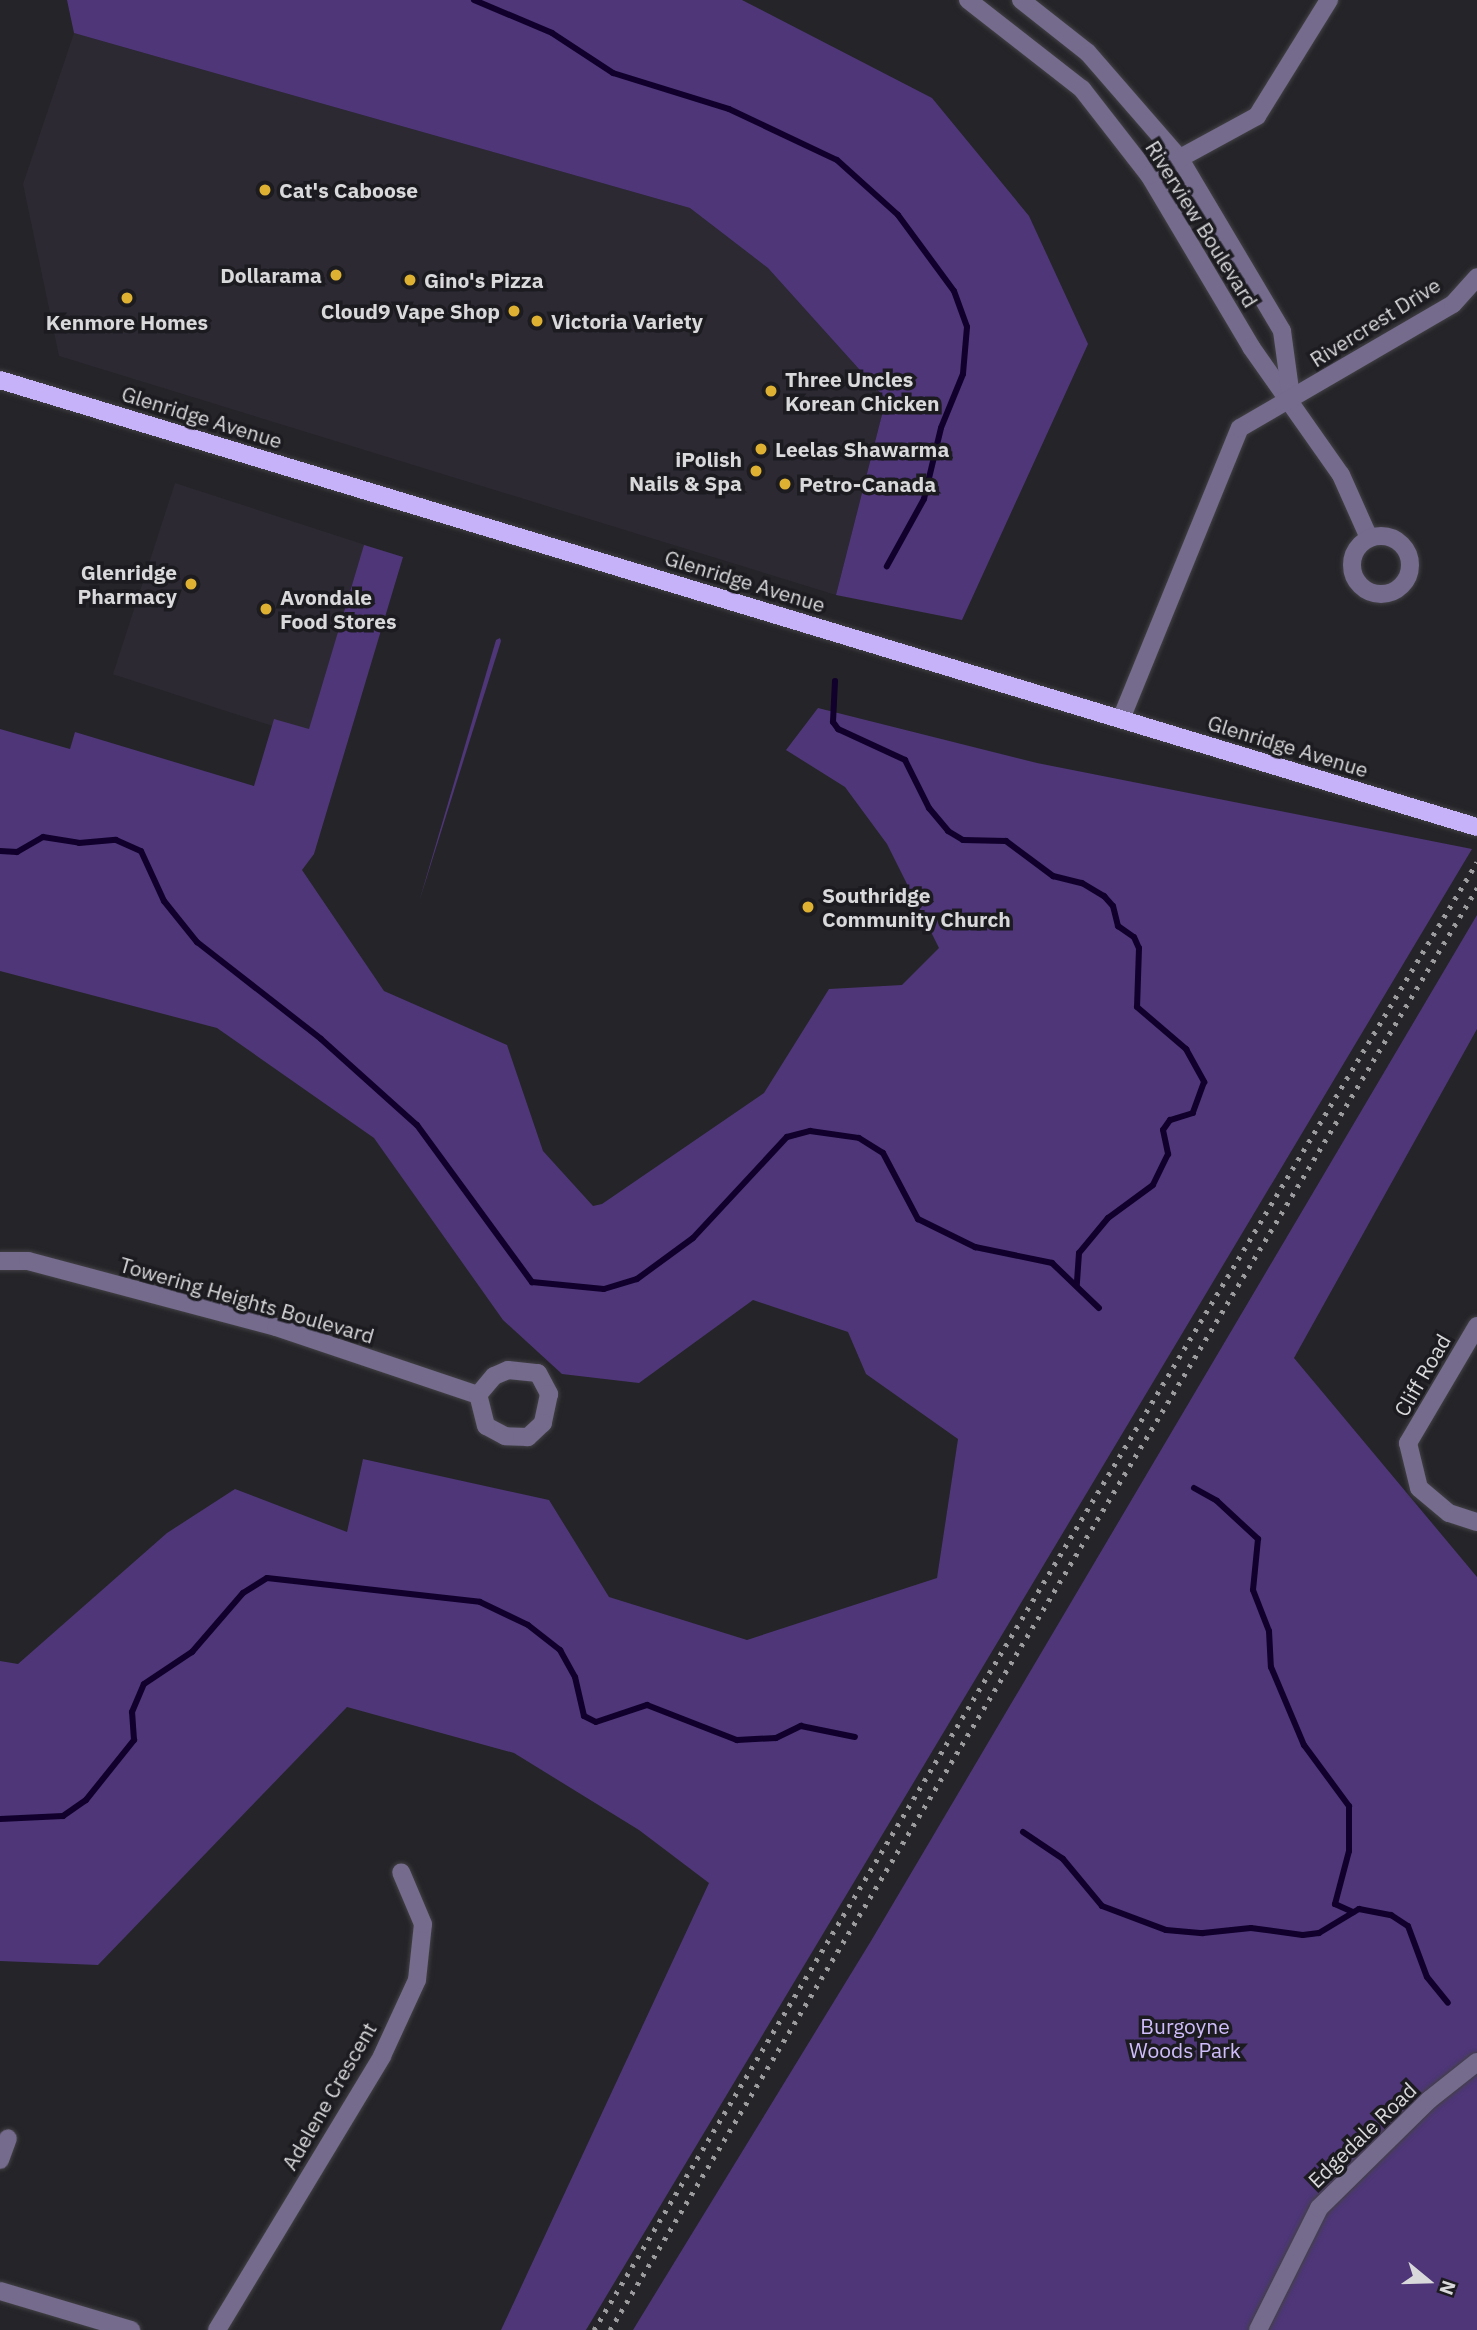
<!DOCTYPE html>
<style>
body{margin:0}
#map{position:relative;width:1477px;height:2330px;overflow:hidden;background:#252428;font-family:"IBM Plex Sans",sans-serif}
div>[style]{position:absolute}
.built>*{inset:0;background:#2c2933;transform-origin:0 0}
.green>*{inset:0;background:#4e3678}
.stream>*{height:6px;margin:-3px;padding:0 3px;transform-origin:3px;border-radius:3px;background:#11002b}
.roads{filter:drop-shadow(0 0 2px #424145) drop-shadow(0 0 2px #424145)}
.minor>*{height:18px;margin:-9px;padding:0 9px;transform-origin:9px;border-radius:9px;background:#756b8d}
.minor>.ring{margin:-9px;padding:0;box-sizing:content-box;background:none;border:18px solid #756b8d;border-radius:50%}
.major>*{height:18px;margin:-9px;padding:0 9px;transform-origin:9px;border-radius:9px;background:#c6b2f8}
.rail>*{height:5px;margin-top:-2.5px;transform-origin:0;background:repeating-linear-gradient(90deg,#9c9b9e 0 3.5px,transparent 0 10.5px)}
.dots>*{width:19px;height:19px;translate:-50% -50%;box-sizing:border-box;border:4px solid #1c1b1f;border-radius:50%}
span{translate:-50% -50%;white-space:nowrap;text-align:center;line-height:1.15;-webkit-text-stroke:7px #1c1b1f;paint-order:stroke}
.poi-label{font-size:21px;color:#d9d8db;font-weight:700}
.left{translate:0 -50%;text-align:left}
.right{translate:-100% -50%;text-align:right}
.street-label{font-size:21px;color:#d9d8db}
.park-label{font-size:21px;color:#cfbdfc}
.north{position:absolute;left:1393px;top:2246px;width:70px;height:70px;-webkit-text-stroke:5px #1c1b1f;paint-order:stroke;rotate:109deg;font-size:19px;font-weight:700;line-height:28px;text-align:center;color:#d9d8db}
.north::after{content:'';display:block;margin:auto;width:24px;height:32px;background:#d9d8db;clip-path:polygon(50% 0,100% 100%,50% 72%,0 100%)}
</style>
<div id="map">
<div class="built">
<div style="clip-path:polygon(74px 33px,690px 208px,768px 268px,886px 399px,836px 595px,59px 356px,23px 184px)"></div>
<div style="left:175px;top:483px;width:240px;height:201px;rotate:18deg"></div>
</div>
<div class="green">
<div style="clip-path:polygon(67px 0,742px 0,932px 98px,1029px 216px,1088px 344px,962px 620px,836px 595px,886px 399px,768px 268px,690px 208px,74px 33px)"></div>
<div style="clip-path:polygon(364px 545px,403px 557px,314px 854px,302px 870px,384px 991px,507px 1045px,543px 1151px,593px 1206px,602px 1204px,764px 1093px,829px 989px,902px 985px,939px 948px,887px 844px,845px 787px,786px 750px,818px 708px,1037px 763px,1472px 849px,586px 2330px,501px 2330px,709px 1883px,639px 1830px,514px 1753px,347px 1707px,98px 1965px,0 1961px,0 1661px,18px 1664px,167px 1533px,235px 1489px,347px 1532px,363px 1459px,549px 1500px,609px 1597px,747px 1640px,937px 1578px,958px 1439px,866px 1374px,848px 1332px,753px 1300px,639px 1383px,562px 1374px,503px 1320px,374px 1138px,217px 1028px,0 971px,0 729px,70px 749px,75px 732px,254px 786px,274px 719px,309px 729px)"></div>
<div style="clip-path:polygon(500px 638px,501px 641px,419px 902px,496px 640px)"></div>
<div style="clip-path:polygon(1477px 915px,1477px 1029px,1294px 1358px,1477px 1577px,1477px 2330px,633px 2330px,871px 1941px)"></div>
</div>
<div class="stream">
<div style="left:474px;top:0;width:85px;rotate:22.9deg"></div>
<div style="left:552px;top:33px;width:73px;rotate:33.3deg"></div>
<div style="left:613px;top:73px;width:121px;rotate:17.2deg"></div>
<div style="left:729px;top:109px;width:119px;rotate:25.3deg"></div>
<div style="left:837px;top:160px;width:82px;rotate:42deg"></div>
<div style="left:898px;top:215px;width:94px;rotate:53.6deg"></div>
<div style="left:954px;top:291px;width:38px;rotate:70deg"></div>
<div style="left:967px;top:327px;width:47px;rotate:94.9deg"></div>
<div style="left:963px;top:374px;width:58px;rotate:112.2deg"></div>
<div style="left:941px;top:428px;width:73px;rotate:103.5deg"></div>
<div style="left:924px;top:499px;width:77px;rotate:118.9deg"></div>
<div style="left:835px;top:681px;width:41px;rotate:92.8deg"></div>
<div style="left:833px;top:722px;width:9px;rotate:54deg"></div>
<div style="left:838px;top:729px;width:74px;rotate:24.8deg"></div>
<div style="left:905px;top:760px;width:54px;rotate:63.4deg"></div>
<div style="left:929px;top:808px;width:30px;rotate:50deg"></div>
<div style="left:948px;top:831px;width:17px;rotate:31deg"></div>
<div style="left:963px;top:840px;width:43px;rotate:1.3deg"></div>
<div style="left:1006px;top:841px;width:59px;rotate:36.7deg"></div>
<div style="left:1053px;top:876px;width:30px;rotate:14deg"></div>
<div style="left:1082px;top:883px;width:26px;rotate:31deg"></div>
<div style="left:1104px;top:896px;width:13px;rotate:48deg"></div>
<div style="left:1113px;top:906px;width:21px;rotate:76deg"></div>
<div style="left:1118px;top:926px;width:19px;rotate:35deg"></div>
<div style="left:1134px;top:937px;width:12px;rotate:66deg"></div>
<div style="left:1139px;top:948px;width:59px;rotate:91.9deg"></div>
<div style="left:1137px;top:1007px;width:65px;rotate:40.6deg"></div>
<div style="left:1186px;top:1049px;width:38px;rotate:61deg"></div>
<div style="left:1204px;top:1082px;width:33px;rotate:110deg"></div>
<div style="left:1193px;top:1113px;width:24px;rotate:163deg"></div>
<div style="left:1170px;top:1120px;width:12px;rotate:125deg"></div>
<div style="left:1163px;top:1130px;width:25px;rotate:78deg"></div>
<div style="left:1168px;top:1154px;width:34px;rotate:116deg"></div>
<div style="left:1153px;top:1185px;width:56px;rotate:143.7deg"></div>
<div style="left:1108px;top:1218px;width:45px;rotate:129.6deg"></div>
<div style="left:1079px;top:1253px;width:32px;rotate:94deg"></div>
<div style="left:0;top:851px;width:17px;rotate:3deg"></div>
<div style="left:17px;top:852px;width:30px;rotate:-30deg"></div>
<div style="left:43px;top:837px;width:36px;rotate:9deg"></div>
<div style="left:79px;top:843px;width:37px;rotate:-5deg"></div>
<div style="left:116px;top:840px;width:27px;rotate:24deg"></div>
<div style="left:141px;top:851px;width:55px;rotate:65.3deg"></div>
<div style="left:164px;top:901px;width:53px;rotate:51.2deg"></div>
<div style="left:197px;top:942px;width:157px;rotate:38deg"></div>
<div style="left:321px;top:1039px;width:129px;rotate:41.9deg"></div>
<div style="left:417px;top:1125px;width:195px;rotate:53.8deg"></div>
<div style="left:532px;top:1282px;width:72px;rotate:5.6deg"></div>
<div style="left:604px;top:1289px;width:34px;rotate:-17deg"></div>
<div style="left:637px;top:1279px;width:69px;rotate:-36.2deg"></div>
<div style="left:693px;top:1238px;width:138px;rotate:-47.1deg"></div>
<div style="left:787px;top:1137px;width:24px;rotate:-15deg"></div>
<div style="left:810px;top:1131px;width:49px;rotate:8.1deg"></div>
<div style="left:859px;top:1138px;width:28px;rotate:32deg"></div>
<div style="left:883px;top:1153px;width:75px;rotate:62.1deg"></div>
<div style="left:918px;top:1219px;width:64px;rotate:26.2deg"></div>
<div style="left:975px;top:1247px;width:79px;rotate:11.7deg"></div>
<div style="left:1052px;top:1263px;width:65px;rotate:43.8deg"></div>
<div style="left:1194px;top:1488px;width:26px;rotate:29deg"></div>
<div style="left:1217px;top:1501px;width:56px;rotate:42.8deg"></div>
<div style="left:1258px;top:1539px;width:51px;rotate:95.6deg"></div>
<div style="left:1253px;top:1590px;width:44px;rotate:68.7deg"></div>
<div style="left:1269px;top:1631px;width:36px;rotate:87deg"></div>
<div style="left:1271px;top:1667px;width:85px;rotate:67.1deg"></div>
<div style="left:1304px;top:1745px;width:76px;rotate:53.6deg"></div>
<div style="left:1349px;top:1806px;width:45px;rotate:90deg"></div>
<div style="left:1349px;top:1851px;width:55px;rotate:104.8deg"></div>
<div style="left:1335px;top:1904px;width:20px;rotate:24deg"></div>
<div style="left:0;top:1819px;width:63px;rotate:-2.7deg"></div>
<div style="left:63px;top:1816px;width:28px;rotate:-35deg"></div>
<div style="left:86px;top:1800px;width:77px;rotate:-51.3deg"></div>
<div style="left:134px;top:1740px;width:28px;rotate:-94deg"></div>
<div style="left:132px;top:1712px;width:30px;rotate:-67deg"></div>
<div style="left:144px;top:1684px;width:58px;rotate:-33.7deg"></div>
<div style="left:192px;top:1652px;width:78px;rotate:-49.2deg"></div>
<div style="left:243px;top:1593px;width:28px;rotate:-32deg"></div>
<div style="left:267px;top:1578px;width:214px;rotate:6.4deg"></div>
<div style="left:480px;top:1602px;width:53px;rotate:25.6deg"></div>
<div style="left:528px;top:1625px;width:41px;rotate:38deg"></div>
<div style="left:560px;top:1650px;width:31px;rotate:61deg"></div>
<div style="left:575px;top:1677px;width:40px;rotate:77deg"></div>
<div style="left:584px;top:1716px;width:13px;rotate:27deg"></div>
<div style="left:596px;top:1722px;width:54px;rotate:-18.4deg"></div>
<div style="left:647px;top:1705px;width:97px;rotate:21.3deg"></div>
<div style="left:737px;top:1740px;width:39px;rotate:-3deg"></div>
<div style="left:776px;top:1738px;width:28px;rotate:-26deg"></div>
<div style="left:801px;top:1726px;width:55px;rotate:11.5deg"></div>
<div style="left:1023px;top:1832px;width:48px;rotate:34deg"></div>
<div style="left:1063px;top:1859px;width:61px;rotate:50.3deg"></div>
<div style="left:1102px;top:1906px;width:68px;rotate:20.6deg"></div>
<div style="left:1166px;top:1930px;width:37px;rotate:5deg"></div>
<div style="left:1203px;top:1933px;width:48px;rotate:-5.9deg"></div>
<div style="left:1251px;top:1928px;width:52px;rotate:7.7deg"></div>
<div style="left:1303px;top:1935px;width:16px;rotate:-7deg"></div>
<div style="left:1319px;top:1933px;width:47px;rotate:-31deg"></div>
<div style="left:1359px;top:1909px;width:33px;rotate:11deg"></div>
<div style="left:1391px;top:1915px;width:20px;rotate:33deg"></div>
<div style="left:1408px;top:1926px;width:54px;rotate:69.6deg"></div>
<div style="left:1427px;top:1977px;width:33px;rotate:51deg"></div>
</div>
<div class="roads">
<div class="minor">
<div style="left:968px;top:0;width:145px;rotate:38deg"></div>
<div style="left:1082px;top:89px;width:109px;rotate:52.1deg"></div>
<div style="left:1149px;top:175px;width:200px;rotate:59.3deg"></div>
<div style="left:1251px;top:347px;width:156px;rotate:54.9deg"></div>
<div style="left:1341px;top:475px;width:69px;rotate:66deg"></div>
<div style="left:1021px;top:0;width:85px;rotate:38.3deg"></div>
<div style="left:1088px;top:53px;width:140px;rotate:49deg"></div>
<div style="left:1180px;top:159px;width:200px;rotate:59.3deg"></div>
<div style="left:1282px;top:331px;width:67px;rotate:82.2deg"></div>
<div style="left:1149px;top:175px;width:123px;rotate:-28.6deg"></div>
<div style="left:1257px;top:116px;width:137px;rotate:-58.2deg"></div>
<div class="ring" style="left:1352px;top:536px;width:40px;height:40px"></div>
<div style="left:1121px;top:719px;width:314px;rotate:-67.8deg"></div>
<div style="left:1240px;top:428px;width:246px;rotate:-30.2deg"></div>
<div style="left:1453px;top:304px;width:36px;rotate:-48deg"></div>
<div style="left:0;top:1261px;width:28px"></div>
<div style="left:28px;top:1261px;width:257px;rotate:14.9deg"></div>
<div style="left:276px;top:1327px;width:213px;rotate:18.6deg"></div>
<div style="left:1477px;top:1326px;width:136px;rotate:120.5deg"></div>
<div style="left:1408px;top:1443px;width:46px;rotate:76.3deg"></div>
<div style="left:1419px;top:1488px;width:39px;rotate:40deg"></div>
<div style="left:1449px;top:1513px;width:29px;rotate:18deg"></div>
<div style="left:508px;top:1370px;width:30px;rotate:6deg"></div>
<div style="left:538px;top:1373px;width:24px;rotate:62deg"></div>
<div style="left:549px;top:1394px;width:30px;rotate:102deg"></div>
<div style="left:543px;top:1423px;width:21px;rotate:137deg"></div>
<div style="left:528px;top:1437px;width:23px;rotate:-178deg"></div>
<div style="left:505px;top:1436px;width:21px;rotate:-152deg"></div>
<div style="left:486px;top:1426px;width:32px;rotate:-104deg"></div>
<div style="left:478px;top:1395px;width:25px;rotate:-50deg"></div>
<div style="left:494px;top:1376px;width:15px;rotate:-23deg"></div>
<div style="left:0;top:2160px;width:23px;rotate:-70deg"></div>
<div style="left:0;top:2291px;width:137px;rotate:16.6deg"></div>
<div style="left:217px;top:2330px;width:320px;rotate:-58.9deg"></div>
<div style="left:382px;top:2056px;width:84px;rotate:-65.3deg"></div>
<div style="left:417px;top:1980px;width:56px;rotate:-83.9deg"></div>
<div style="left:423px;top:1924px;width:56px;rotate:-112.9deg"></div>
<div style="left:1258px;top:2330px;width:136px;rotate:-63.4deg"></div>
<div style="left:1319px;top:2208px;width:154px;rotate:-44.5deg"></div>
<div style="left:1429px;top:2100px;width:61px;rotate:-38.4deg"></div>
</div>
<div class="major">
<div style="left:0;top:380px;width:1543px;rotate:16.84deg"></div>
</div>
</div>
<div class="rail">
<div style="left:594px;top:2330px;width:1713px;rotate:-58.97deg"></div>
<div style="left:610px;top:2330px;width:1683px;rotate:-58.98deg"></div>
</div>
<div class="dots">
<div style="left:265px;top:190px;background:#deb133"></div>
<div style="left:336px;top:275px;background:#deb133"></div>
<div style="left:410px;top:280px;background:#deb133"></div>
<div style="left:127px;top:298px;background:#deb133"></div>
<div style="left:514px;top:311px;background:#deb133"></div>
<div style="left:537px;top:321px;background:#deb133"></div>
<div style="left:771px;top:391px;background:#deb133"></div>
<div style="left:761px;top:449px;background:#deb133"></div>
<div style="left:756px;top:471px;background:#deb133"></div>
<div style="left:785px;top:484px;background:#deb133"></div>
<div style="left:191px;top:584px;background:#deb133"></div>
<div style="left:266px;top:609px;background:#deb133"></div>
<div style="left:808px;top:907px;background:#deb133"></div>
</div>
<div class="poi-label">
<span class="left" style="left:279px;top:190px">Cat's Caboose</span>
<span class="right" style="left:322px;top:275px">Dollarama</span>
<span class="left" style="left:424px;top:280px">Gino's Pizza</span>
<span class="right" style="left:500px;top:311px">Cloud9 Vape Shop</span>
<span class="left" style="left:551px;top:321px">Victoria Variety</span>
<span style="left:127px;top:322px">Kenmore Homes</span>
<span class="left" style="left:785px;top:391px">Three Uncles<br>Korean Chicken</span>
<span class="left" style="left:775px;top:449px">Leelas Shawarma</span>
<span class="right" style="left:742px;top:471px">iPolish<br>Nails &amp; Spa</span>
<span class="left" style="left:799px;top:484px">Petro-Canada</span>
<span class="right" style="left:177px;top:584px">Glenridge<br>Pharmacy</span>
<span class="left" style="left:280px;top:609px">Avondale<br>Food Stores</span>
<span class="left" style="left:822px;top:907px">Southridge<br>Community Church</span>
</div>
<div class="street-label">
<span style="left:1202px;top:224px;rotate:58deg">Riverview Boulevard</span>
<span style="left:1375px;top:322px;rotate:-32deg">Rivercrest Drive</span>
<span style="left:202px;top:417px;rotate:17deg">Glenridge Avenue</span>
<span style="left:745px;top:581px;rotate:17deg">Glenridge Avenue</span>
<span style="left:1288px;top:746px;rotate:17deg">Glenridge Avenue</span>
<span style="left:247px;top:1300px;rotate:16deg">Towering Heights Boulevard</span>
<span style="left:1422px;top:1375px;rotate:-60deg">Cliff Road</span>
<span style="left:329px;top:2096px;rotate:-60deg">Adelene Crescent</span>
<span style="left:1362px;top:2135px;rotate:-44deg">Edgedale Road</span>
</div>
<div class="park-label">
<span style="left:1185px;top:2038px">Burgoyne<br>Woods Park</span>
</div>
<div class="north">N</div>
</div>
